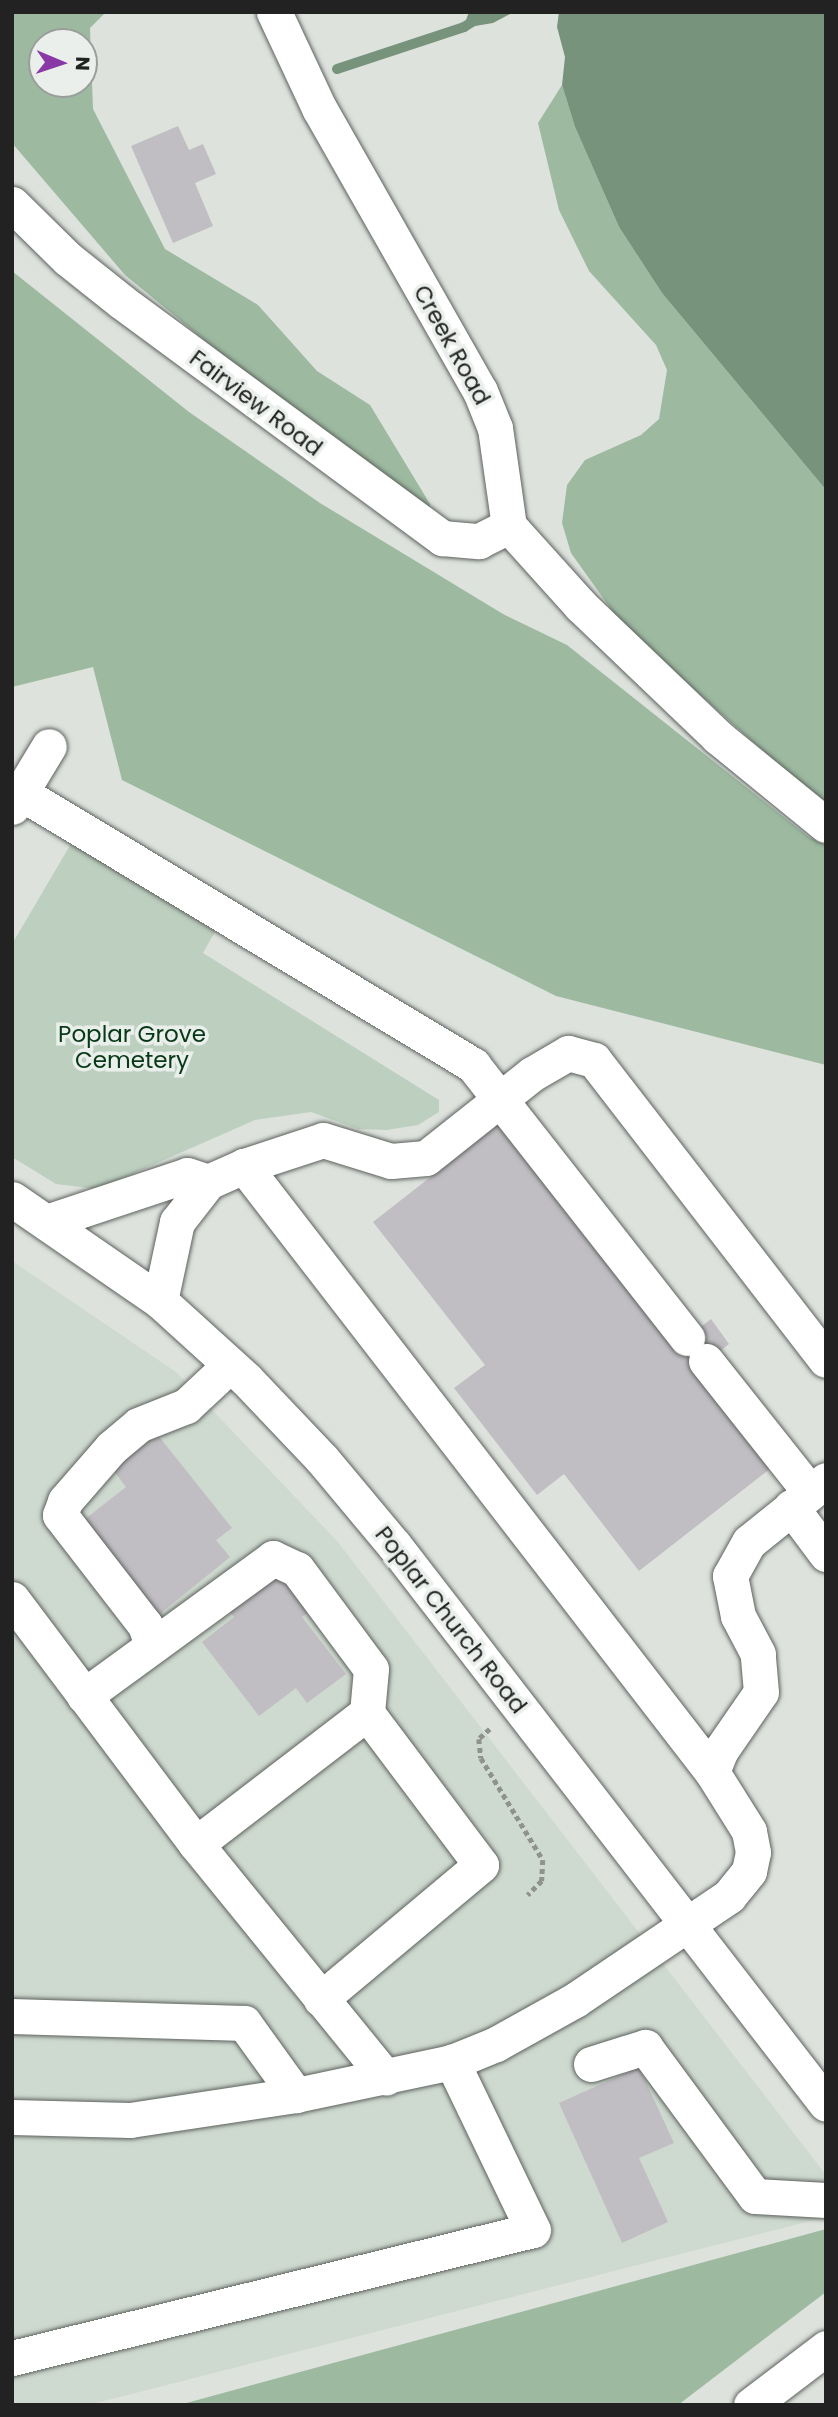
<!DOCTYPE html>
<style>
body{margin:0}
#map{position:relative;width:838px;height:2417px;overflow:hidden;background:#dde2dd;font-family:Poppins,sans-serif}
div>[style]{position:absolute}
.built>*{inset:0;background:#ced9cf}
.green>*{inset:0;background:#bdcfbf}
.forest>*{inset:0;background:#9dbaa1}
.water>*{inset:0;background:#77937b}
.stream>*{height:10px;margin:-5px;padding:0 5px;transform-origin:5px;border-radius:5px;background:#77937b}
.building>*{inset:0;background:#c1bec3}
.path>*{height:4.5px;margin-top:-2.25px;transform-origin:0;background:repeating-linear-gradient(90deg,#8f928f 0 5px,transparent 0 8.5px)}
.roads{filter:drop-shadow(0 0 2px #5d625e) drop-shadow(0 0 2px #5d625e)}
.minor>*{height:35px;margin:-17.5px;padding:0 17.5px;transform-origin:17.5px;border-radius:17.5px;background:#fff}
span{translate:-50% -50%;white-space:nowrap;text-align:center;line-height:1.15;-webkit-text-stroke:7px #eaefeb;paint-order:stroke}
.street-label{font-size:23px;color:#212221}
.park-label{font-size:23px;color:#073917}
.frame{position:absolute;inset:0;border:14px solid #212221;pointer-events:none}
.north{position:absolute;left:28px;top:28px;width:70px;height:70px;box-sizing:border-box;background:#eaefeb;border:2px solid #9a9d9a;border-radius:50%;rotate:92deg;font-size:19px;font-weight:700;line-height:28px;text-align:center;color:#212221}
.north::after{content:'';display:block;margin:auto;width:24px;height:32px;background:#8b38a7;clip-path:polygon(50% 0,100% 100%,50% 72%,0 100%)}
</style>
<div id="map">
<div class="built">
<div style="clip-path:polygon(12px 1261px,176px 1372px,337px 1541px,826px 2175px,826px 2217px,88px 2405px,12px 2405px)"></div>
</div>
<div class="green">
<div style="clip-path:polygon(75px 837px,219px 925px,203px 953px,439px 1100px,439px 1112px,418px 1125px,387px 1130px,358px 1129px,311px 1112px,255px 1120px,98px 1189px,56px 1184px,12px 1157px,12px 944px)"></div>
</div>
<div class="forest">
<div style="clip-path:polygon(evenodd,12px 12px,106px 12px,90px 28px,93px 109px,165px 249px,258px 305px,317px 371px,370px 405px,430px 504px,429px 512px,335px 447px,125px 275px,12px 143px,12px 12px,42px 42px,84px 42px,84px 84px,42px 84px,42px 42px)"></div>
<div style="clip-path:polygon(562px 85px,575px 127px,619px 227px,662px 293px,826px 490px,826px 807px,623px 626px,571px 553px,562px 523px,567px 485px,585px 460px,641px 435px,659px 419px,667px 370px,656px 345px,589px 271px,559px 210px,538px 123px)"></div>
<div style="clip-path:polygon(12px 271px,189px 412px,320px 503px,503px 614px,567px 645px,809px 837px,826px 845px,826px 1065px,556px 996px,122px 780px,93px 667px,12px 687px)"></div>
<div style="clip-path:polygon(826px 2229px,826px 2292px,678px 2405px,179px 2405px)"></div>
</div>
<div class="water">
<div style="clip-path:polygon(469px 12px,514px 12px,493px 23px,463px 28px)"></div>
<div style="clip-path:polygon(559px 12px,826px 12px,826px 490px,662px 293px,619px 227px,575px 127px,562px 85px,565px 57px,557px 27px)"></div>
</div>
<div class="stream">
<div style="left:337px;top:69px;width:134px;rotate:-18.3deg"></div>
<div style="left:464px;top:27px;width:28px;rotate:-32deg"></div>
</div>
<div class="building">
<div style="clip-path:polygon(178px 126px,189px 150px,203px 144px,216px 174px,195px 183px,213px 226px,173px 243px,131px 146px)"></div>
<div style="clip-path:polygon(502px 1121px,676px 1346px,711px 1319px,729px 1344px,695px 1371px,771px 1468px,639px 1571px,564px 1474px,537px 1495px,454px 1388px,485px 1365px,373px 1222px)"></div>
<div style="clip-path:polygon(157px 1434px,232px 1528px,216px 1540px,230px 1557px,155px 1618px,80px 1523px,126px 1487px,113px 1470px)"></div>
<div style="clip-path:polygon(275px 1565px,311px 1610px,302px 1617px,346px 1674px,307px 1703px,296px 1688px,259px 1716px,202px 1642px,234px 1617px,224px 1604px)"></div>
<div style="clip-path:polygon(639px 2067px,674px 2143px,639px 2158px,668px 2222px,622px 2243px,559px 2103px)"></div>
</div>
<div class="path">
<div style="left:490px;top:1729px;width:15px;rotate:138deg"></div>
<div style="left:479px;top:1739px;width:19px;rotate:84deg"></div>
<div style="left:481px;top:1758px;width:119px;rotate:58.7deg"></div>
<div style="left:543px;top:1860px;width:21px;rotate:93deg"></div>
<div style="left:542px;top:1881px;width:20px;rotate:135deg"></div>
</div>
<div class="roads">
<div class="minor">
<div style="left:274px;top:12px;width:106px;rotate:64.9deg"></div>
<div style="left:319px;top:108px;width:326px;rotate:60.4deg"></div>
<div style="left:480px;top:391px;width:40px;rotate:68deg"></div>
<div style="left:495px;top:428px;width:99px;rotate:81.9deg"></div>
<div style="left:509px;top:526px;width:108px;rotate:48deg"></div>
<div style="left:581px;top:606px;width:190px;rotate:43.7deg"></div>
<div style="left:718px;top:737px;width:139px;rotate:39.2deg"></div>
<div style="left:12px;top:204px;width:78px;rotate:44.5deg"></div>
<div style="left:68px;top:259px;width:69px;rotate:38.5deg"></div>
<div style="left:122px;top:302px;width:398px;rotate:36.4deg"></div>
<div style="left:442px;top:538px;width:37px;rotate:5deg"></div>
<div style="left:479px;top:541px;width:34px;rotate:-27deg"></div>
<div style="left:21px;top:793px;width:528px;rotate:31.04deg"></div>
<div style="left:473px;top:1065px;width:347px;rotate:51.9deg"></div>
<div style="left:12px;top:807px;width:71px;rotate:-58.8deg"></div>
<div style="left:12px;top:1199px;width:180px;rotate:34.6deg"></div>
<div style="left:160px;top:1301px;width:116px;rotate:42.2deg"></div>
<div style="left:246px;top:1379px;width:110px;rotate:46.5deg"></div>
<div style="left:322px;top:1459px;width:112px;rotate:50.1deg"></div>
<div style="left:394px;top:1545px;width:706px;rotate:52.3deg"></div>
<div style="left:49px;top:1221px;width:145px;rotate:-18.4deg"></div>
<div style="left:187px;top:1175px;width:22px;rotate:18deg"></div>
<div style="left:160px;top:1301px;width:81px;rotate:-77.9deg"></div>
<div style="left:177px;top:1222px;width:51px;rotate:-52.2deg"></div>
<div style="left:208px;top:1182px;width:39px;rotate:-24deg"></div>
<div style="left:706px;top:1361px;width:167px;rotate:51.6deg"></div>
<div style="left:791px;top:1507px;width:59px;rotate:53.3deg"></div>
<div style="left:12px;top:1599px;width:306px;rotate:53.1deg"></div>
<div style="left:196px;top:1844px;width:301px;rotate:50.9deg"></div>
<div style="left:152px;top:1646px;width:22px;rotate:-108deg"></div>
<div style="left:145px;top:1625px;width:139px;rotate:-127.7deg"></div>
<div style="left:60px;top:1515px;width:15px;rotate:-70deg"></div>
<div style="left:65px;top:1501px;width:70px;rotate:-49deg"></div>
<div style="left:111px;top:1448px;width:35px;rotate:-40deg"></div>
<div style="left:138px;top:1425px;width:52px;rotate:-21.6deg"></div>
<div style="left:186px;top:1406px;width:60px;rotate:-43deg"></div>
<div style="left:84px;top:1696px;width:234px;rotate:-36.1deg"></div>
<div style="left:273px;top:1558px;width:26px;rotate:25deg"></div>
<div style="left:297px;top:1569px;width:124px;rotate:53.5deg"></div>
<div style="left:371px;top:1669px;width:44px;rotate:95.2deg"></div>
<div style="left:712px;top:1772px;width:24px;rotate:-68deg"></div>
<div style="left:721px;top:1750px;width:70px;rotate:-55.4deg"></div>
<div style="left:761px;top:1692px;width:38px;rotate:-95deg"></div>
<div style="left:758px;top:1654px;width:43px;rotate:-117.8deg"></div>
<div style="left:738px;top:1616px;width:41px;rotate:-101.3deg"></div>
<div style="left:730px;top:1576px;width:39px;rotate:-61deg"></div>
<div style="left:749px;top:1542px;width:99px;rotate:-38.8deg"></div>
<div style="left:196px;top:1844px;width:215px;rotate:-37.5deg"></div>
<div style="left:367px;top:1713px;width:190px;rotate:53.1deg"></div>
<div style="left:481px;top:1865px;width:209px;rotate:140.1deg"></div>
<div style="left:12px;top:2016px;width:232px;rotate:1.7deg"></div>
<div style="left:244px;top:2023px;width:89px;rotate:54.2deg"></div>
<div style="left:591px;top:2064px;width:57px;rotate:-17.5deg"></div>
<div style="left:645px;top:2047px;width:185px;rotate:53.6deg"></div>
<div style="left:755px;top:2196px;width:71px;rotate:3.2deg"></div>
<div style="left:12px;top:2117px;width:118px;rotate:1.5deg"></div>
<div style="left:130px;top:2120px;width:168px;rotate:-8.6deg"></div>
<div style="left:296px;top:2095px;width:159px;rotate:-11.9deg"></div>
<div style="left:452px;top:2062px;width:48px;rotate:-22.2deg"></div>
<div style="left:496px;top:2044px;width:90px;rotate:-29.1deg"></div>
<div style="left:575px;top:2000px;width:186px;rotate:-34deg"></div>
<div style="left:729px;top:1896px;width:32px;rotate:-51deg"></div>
<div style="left:749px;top:1871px;width:19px;rotate:-78deg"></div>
<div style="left:753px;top:1852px;width:21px;rotate:-101deg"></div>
<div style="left:749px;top:1831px;width:70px;rotate:-122.1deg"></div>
<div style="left:712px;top:1772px;width:766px;rotate:-127.68deg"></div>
<div style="left:244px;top:1166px;width:83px;rotate:-18.2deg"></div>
<div style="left:323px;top:1140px;width:71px;rotate:17.2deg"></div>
<div style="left:391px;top:1161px;width:35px;rotate:-5deg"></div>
<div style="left:426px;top:1158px;width:135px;rotate:-38.4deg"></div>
<div style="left:532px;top:1074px;width:42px;rotate:-30.3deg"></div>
<div style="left:568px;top:1053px;width:27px;rotate:15deg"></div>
<div style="left:594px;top:1060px;width:379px;rotate:52.3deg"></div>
<div style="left:12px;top:2358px;width:536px;rotate:-13.8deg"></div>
<div style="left:533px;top:2230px;width:187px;rotate:-115.7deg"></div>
<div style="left:751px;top:2405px;width:94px;rotate:-37.2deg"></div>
</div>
</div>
<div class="street-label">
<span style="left:452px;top:345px;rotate:61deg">Creek Road</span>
<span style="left:256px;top:403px;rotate:37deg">Fairview Road</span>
<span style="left:451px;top:1620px;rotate:52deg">Poplar Church Road</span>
</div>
<div class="park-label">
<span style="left:132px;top:1047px">Poplar Grove<br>Cemetery</span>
</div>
<div class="frame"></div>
<div class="north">N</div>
</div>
